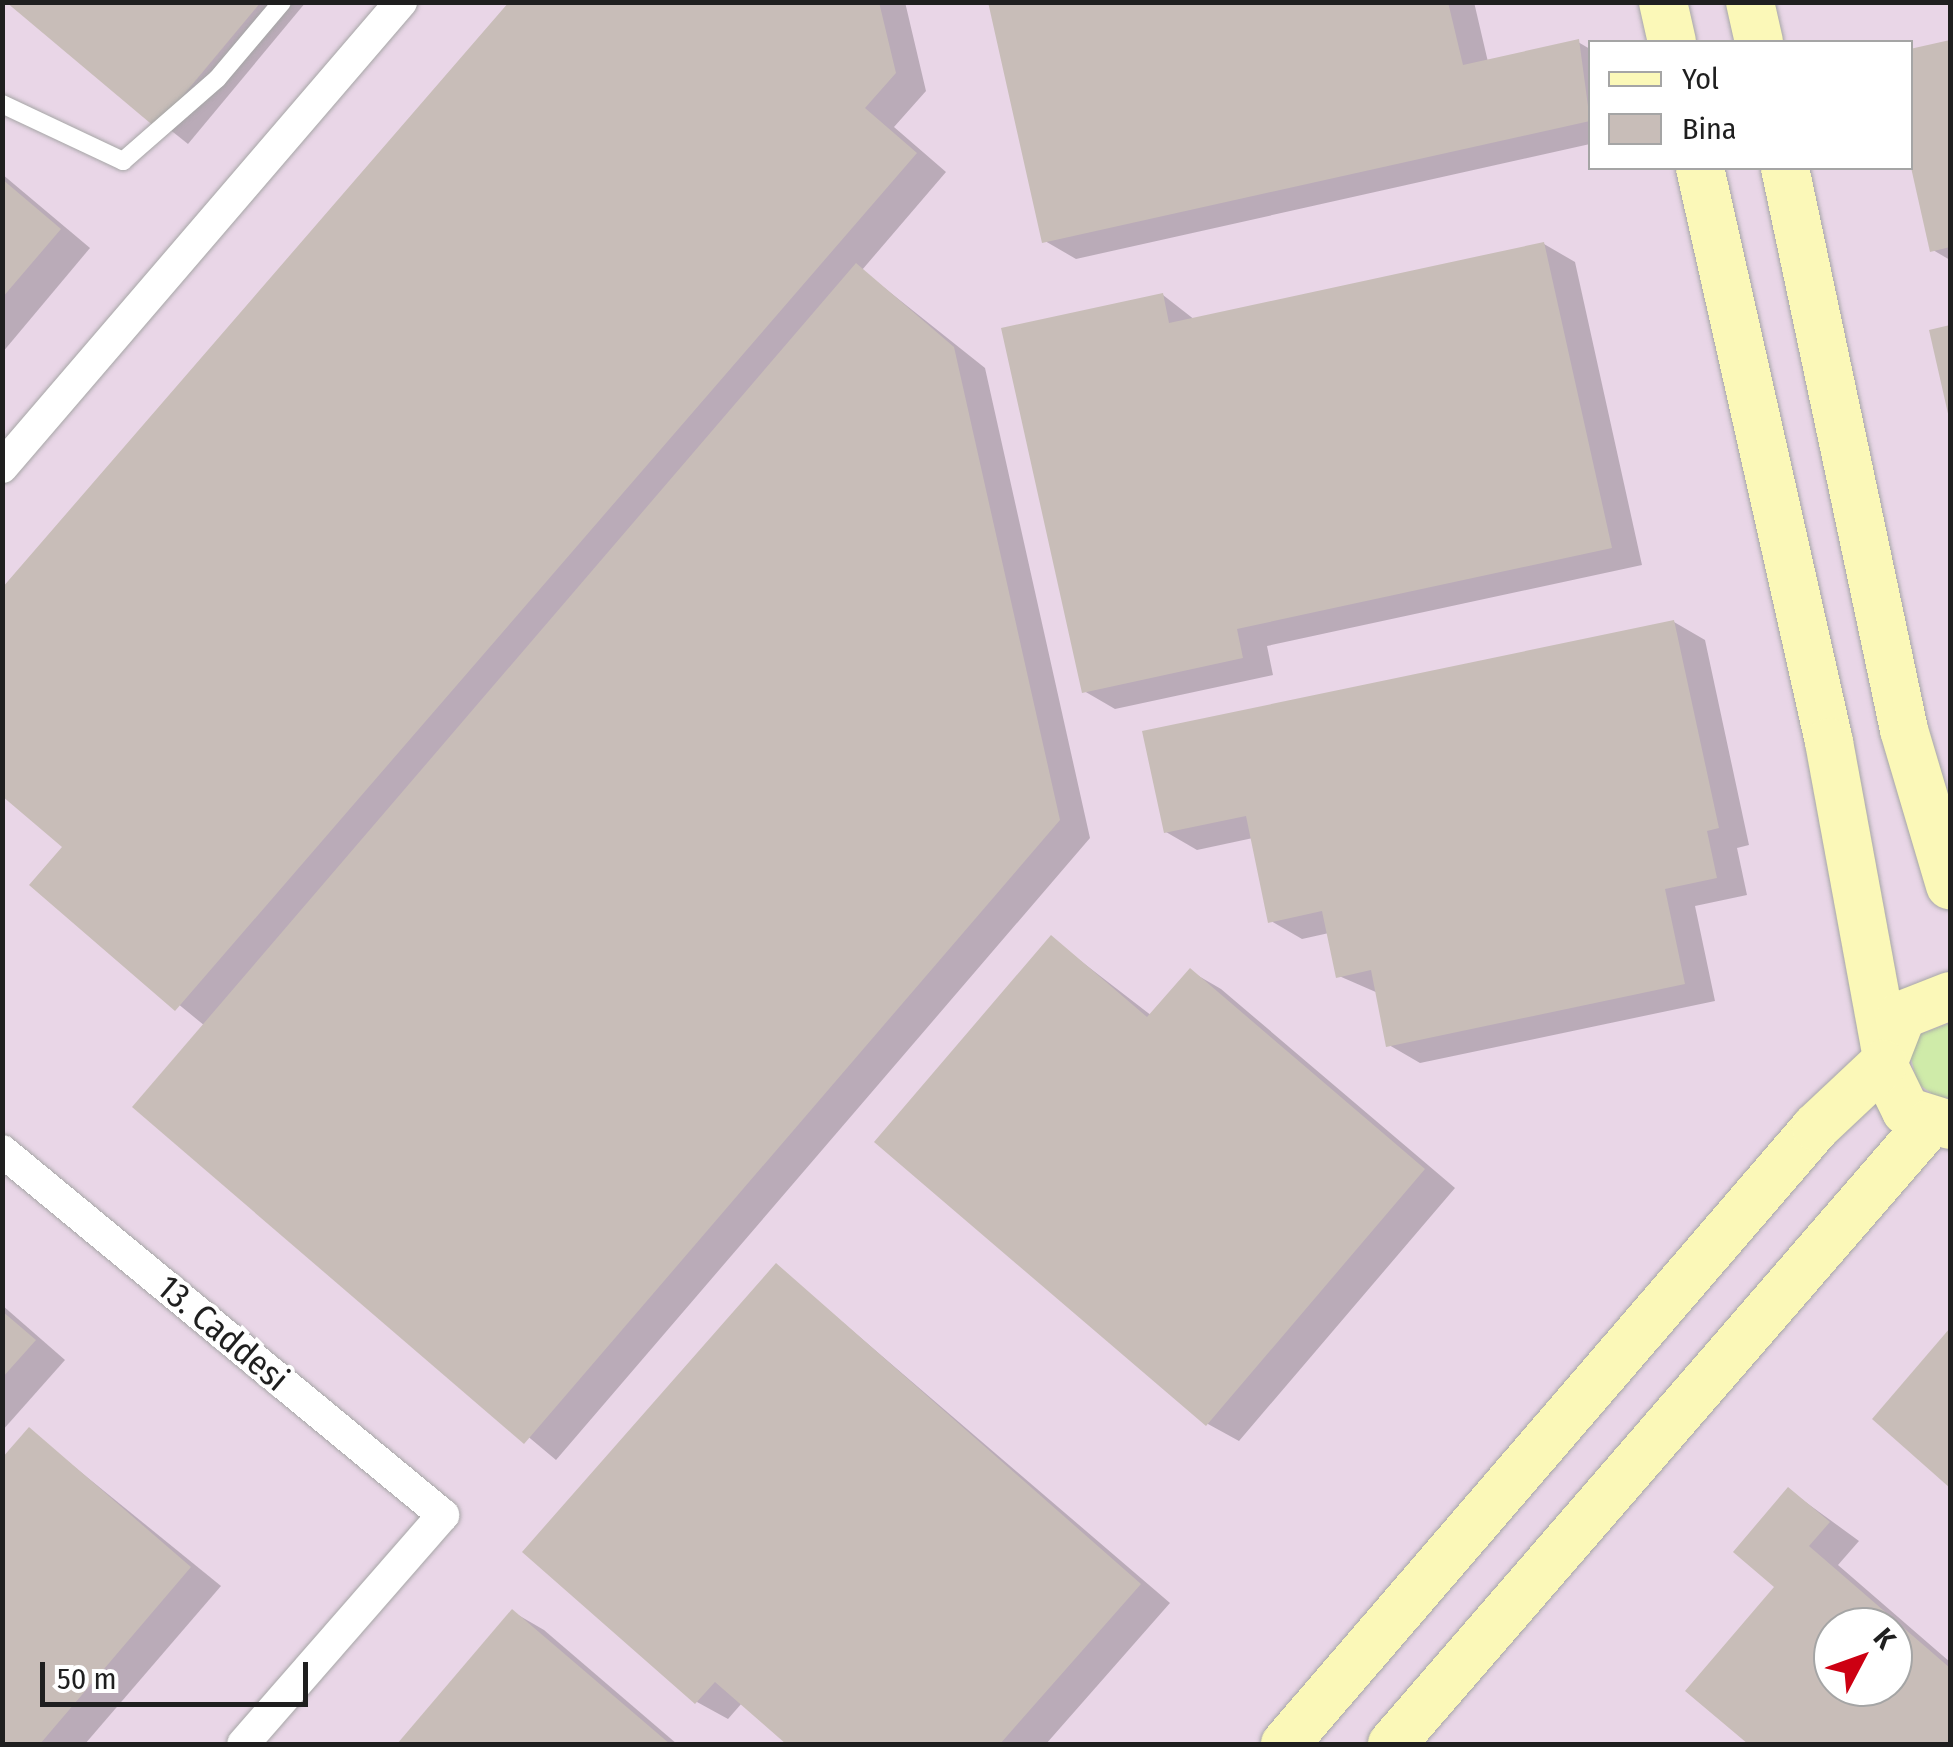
<!DOCTYPE html>
<style>
body{margin:0}
#map{position:relative;width:1953px;height:1747px;overflow:hidden;background:#f0ebe5;font-family:"Fira Sans Condensed",sans-serif}
div>[style]{position:absolute}
.industrial>*{inset:0;background:#e9d6e7}
.grass>*{inset:0;background:#cfeba9}
.shadow>*{inset:0;background:#0003}
.building>*{inset:0;background:#c8bdb8}
.roads{filter:drop-shadow(0 0 2px #a6a6a6) drop-shadow(0 0 2px #a6a6a6)}
.lane>*{height:18px;margin:-9px;padding:0 9px;transform-origin:9px;border-radius:9px;background:#fff}
.street>*{height:32px;margin:-16px;padding:0 16px;transform-origin:16px;border-radius:16px;background:#fff}
.secondary>*{height:48px;margin:-24px;padding:0 24px;transform-origin:24px;border-radius:24px;background:#fbf8b8}
span{translate:-50% -50%;white-space:nowrap;text-align:center;line-height:1.15;-webkit-text-stroke:8px #fff;paint-order:stroke}
.street-label{font-size:35px;color:#1f1f1f}
.frame{position:absolute;inset:0;border:5px solid #1f1f1f;pointer-events:none}
.legend{position:absolute;left:1588px;top:40px;width:325px;height:130px;box-sizing:border-box;background:#fff;border:2px solid #a5a5a5;margin:0;padding:12px 18px;list-style:none;font-size:30px;color:#1f1f1f}
.legend li{display:flex;align-items:center;gap:20px;height:50px}
.legend b{width:50px;border:2px solid #a5a5a5}
.north{position:absolute;left:1813px;top:1607px;width:100px;height:100px;box-sizing:border-box;background:#fff;border:2px solid #a5a5a5;border-radius:50%;rotate:49deg;font-size:28px;font-weight:700;line-height:40px;text-align:center;color:#1f1f1f}
.north::after{content:'';display:block;margin:auto;width:35px;height:45px;background:#cd0012;clip-path:polygon(50% 0,100% 100%,50% 72%,0 100%)}
.scale{position:absolute;left:40px;top:1662px;width:268px;height:45px;box-sizing:border-box;border:5px solid #1f1f1f;border-top:0;padding-left:12px;font-size:30px;line-height:35px;white-space:nowrap;color:#1f1f1f;-webkit-text-stroke:8px #fff;paint-order:stroke}
</style>
<div id="map">
<div class="industrial">
<div style="clip-path:polygon(evenodd,3px 3px,1950px 3px,1950px 1744px,3px 1744px,3px 3px,1590px 42px,1910px 42px,1910px 168px,1590px 168px,1590px 42px,3px 3px,1833px 1627px,1893px 1627px,1893px 1687px,1833px 1687px,1833px 1627px)"></div>
</div>
<div class="grass">
<div style="clip-path:polygon(1950px 1023px,1950px 1098px,1937px 1097px,1918px 1084px,1910px 1055px,1921px 1034px)"></div>
</div>
<div class="shadow">
<div style="clip-path:polygon(10px 2px,306px 2px,188px 144px)"></div>
<div style="clip-path:polygon(512px 2px,905px 2px,926px 91px,894px 127px,946px 172px,862px 270px,985px 368px,1090px 838px,556px 1460px,136px 1107px,205px 1026px,33px 885px,65px 847px)"></div>
<div style="clip-path:polygon(990px 2px,1474px 2px,1488px 62px,1578px 42px,1590px 49px,1590px 144px,1076px 259px,1045px 241px)"></div>
<div style="clip-path:polygon(1950px 43px,1950px 260px,1933px 250px,1910px 52px)"></div>
<div style="clip-path:polygon(2px 174px,90px 248px,2px 353px)"></div>
<div style="clip-path:polygon(1544px 244px,1575px 262px,1642px 565px,1267px 646px,1273px 675px,1115px 709px,1084px 691px,1163px 295px,1195px 320px)"></div>
<div style="clip-path:polygon(1674px 622px,1705px 640px,1749px 845px,1737px 848px,1747px 895px,1695px 906px,1715px 1001px,1420px 1063px,1389px 1045px,1378px 993px,1339px 976px,1329px 933px,1302px 939px,1271px 921px,1253px 838px,1197px 850px,1166px 832px)"></div>
<div style="clip-path:polygon(1051px 938px,1152px 1016px,1190px 971px,1221px 989px,1455px 1188px,1239px 1441px,1208px 1424px)"></div>
<div style="clip-path:polygon(777px 1266px,1170px 1603px,1046px 1744px,790px 1744px,742px 1703px,728px 1719px,697px 1702px)"></div>
<div style="clip-path:polygon(2px 1305px,65px 1360px,2px 1431px)"></div>
<div style="clip-path:polygon(1950px 1331px,1950px 1484px,1875px 1419px)"></div>
<div style="clip-path:polygon(29px 1430px,221px 1586px,85px 1744px,2px 1744px,2px 1462px)"></div>
<div style="clip-path:polygon(evenodd,1789px 1490px,1859px 1541px,1838px 1565px,1950px 1662px,1950px 1744px,1752px 1744px,1689px 1690px,1777px 1587px,1789px 1490px,1833px 1627px,1893px 1627px,1893px 1687px,1833px 1687px,1833px 1627px)"></div>
<div style="clip-path:polygon(513px 1612px,544px 1630px,677px 1744px,400px 1744px)"></div>
</div>
<div class="building">
<div style="clip-path:polygon(6px 2px,261px 2px,156px 128px)"></div>
<div style="clip-path:polygon(509px 2px,879px 2px,896px 73px,865px 108px,917px 153px,175px 1011px,29px 885px,62px 847px,2px 796px,2px 588px)"></div>
<div style="clip-path:polygon(988px 2px,1448px 2px,1463px 65px,1579px 39px,1590px 121px,1042px 243px)"></div>
<div style="clip-path:polygon(1950px 40px,1950px 247px,1930px 252px,1910px 163px,1910px 49px)"></div>
<div style="clip-path:polygon(2px 179px,61px 229px,2px 298px)"></div>
<div style="clip-path:polygon(1544px 242px,1612px 548px,1237px 629px,1243px 658px,1082px 693px,1001px 328px,1163px 293px,1169px 323px)"></div>
<div style="clip-path:polygon(856px 263px,954px 347px,1060px 820px,524px 1444px,132px 1107px)"></div>
<div style="clip-path:polygon(1950px 325px,1950px 418px,1949px 418px,1929px 330px)"></div>
<div style="clip-path:polygon(1674px 620px,1719px 828px,1707px 831px,1717px 878px,1665px 889px,1685px 984px,1386px 1047px,1371px 970px,1336px 978px,1322px 911px,1268px 923px,1246px 816px,1164px 833px,1142px 731px)"></div>
<div style="clip-path:polygon(1051px 935px,1147px 1017px,1190px 968px,1425px 1169px,1206px 1426px,874px 1142px)"></div>
<div style="clip-path:polygon(776px 1263px,1141px 1584px,1000px 1744px,786px 1744px,715px 1682px,695px 1704px,522px 1552px)"></div>
<div style="clip-path:polygon(2px 1311px,36px 1340px,2px 1378px)"></div>
<div style="clip-path:polygon(1950px 1328px,1950px 1488px,1872px 1419px)"></div>
<div style="clip-path:polygon(29px 1427px,191px 1567px,40px 1744px,2px 1744px,2px 1458px)"></div>
<div style="clip-path:polygon(evenodd,1788px 1487px,1830px 1522px,1809px 1546px,1950px 1668px,1950px 1744px,1748px 1744px,1685px 1691px,1774px 1587px,1733px 1552px,1788px 1487px,1833px 1627px,1893px 1627px,1893px 1687px,1833px 1687px,1833px 1627px)"></div>
<div style="clip-path:polygon(512px 1609px,670px 1744px,397px 1744px)"></div>
</div>
<div class="roads">
<div class="lane">
<div style="left:2px;top:104px;width:134px;rotate:25.2deg"></div>
<div style="left:123px;top:161px;width:125px;rotate:-41.1deg"></div>
<div style="left:217px;top:79px;width:101px;rotate:-49.8deg"></div>
</div>
<div class="street">
<div style="left:2px;top:467px;width:613px;rotate:-49.37deg"></div>
<div style="left:2px;top:1151px;width:572px;rotate:39.54deg"></div>
<div style="left:443px;top:1515px;width:304px;rotate:131.1deg"></div>
</div>
<div class="secondary">
<div style="left:1663px;top:2px;width:41px;rotate:77.3deg"></div>
<div style="left:1750px;top:2px;width:41px;rotate:77.3deg"></div>
<div style="left:1700px;top:168px;width:588px;rotate:77.33deg"></div>
<div style="left:1829px;top:742px;width:309px;rotate:79.6deg"></div>
<div style="left:1785px;top:168px;width:574px;rotate:78.04deg"></div>
<div style="left:1904px;top:730px;width:162px;rotate:73.5deg"></div>
<div style="left:1950px;top:996px;width:52px;rotate:158.4deg"></div>
<div style="left:1902px;top:1015px;width:53px;rotate:111.2deg"></div>
<div style="left:1883px;top:1064px;width:52px;rotate:63.9deg"></div>
<div style="left:1906px;top:1111px;width:46px;rotate:17.7deg"></div>
<div style="left:1285px;top:1744px;width:814px;rotate:-49.28deg"></div>
<div style="left:1816px;top:1127px;width:92px;rotate:-43.2deg"></div>
<div style="left:1392px;top:1744px;width:822px;rotate:-49.1deg"></div>
</div>
</div>
<div class="street-label">
<span style="left:223px;top:1333px;rotate:40deg">13. Caddesi</span>
</div>
<div class="frame"></div>
<ul class="legend">
<li><b style="height:12px;background:#fbf8b8"></b>Yol</li>
<li><b style="height:28px;background:#c8bdb8"></b>Bina</li>
</ul>
<div class="north">K</div>
<div class="scale">50 m</div>
</div>
